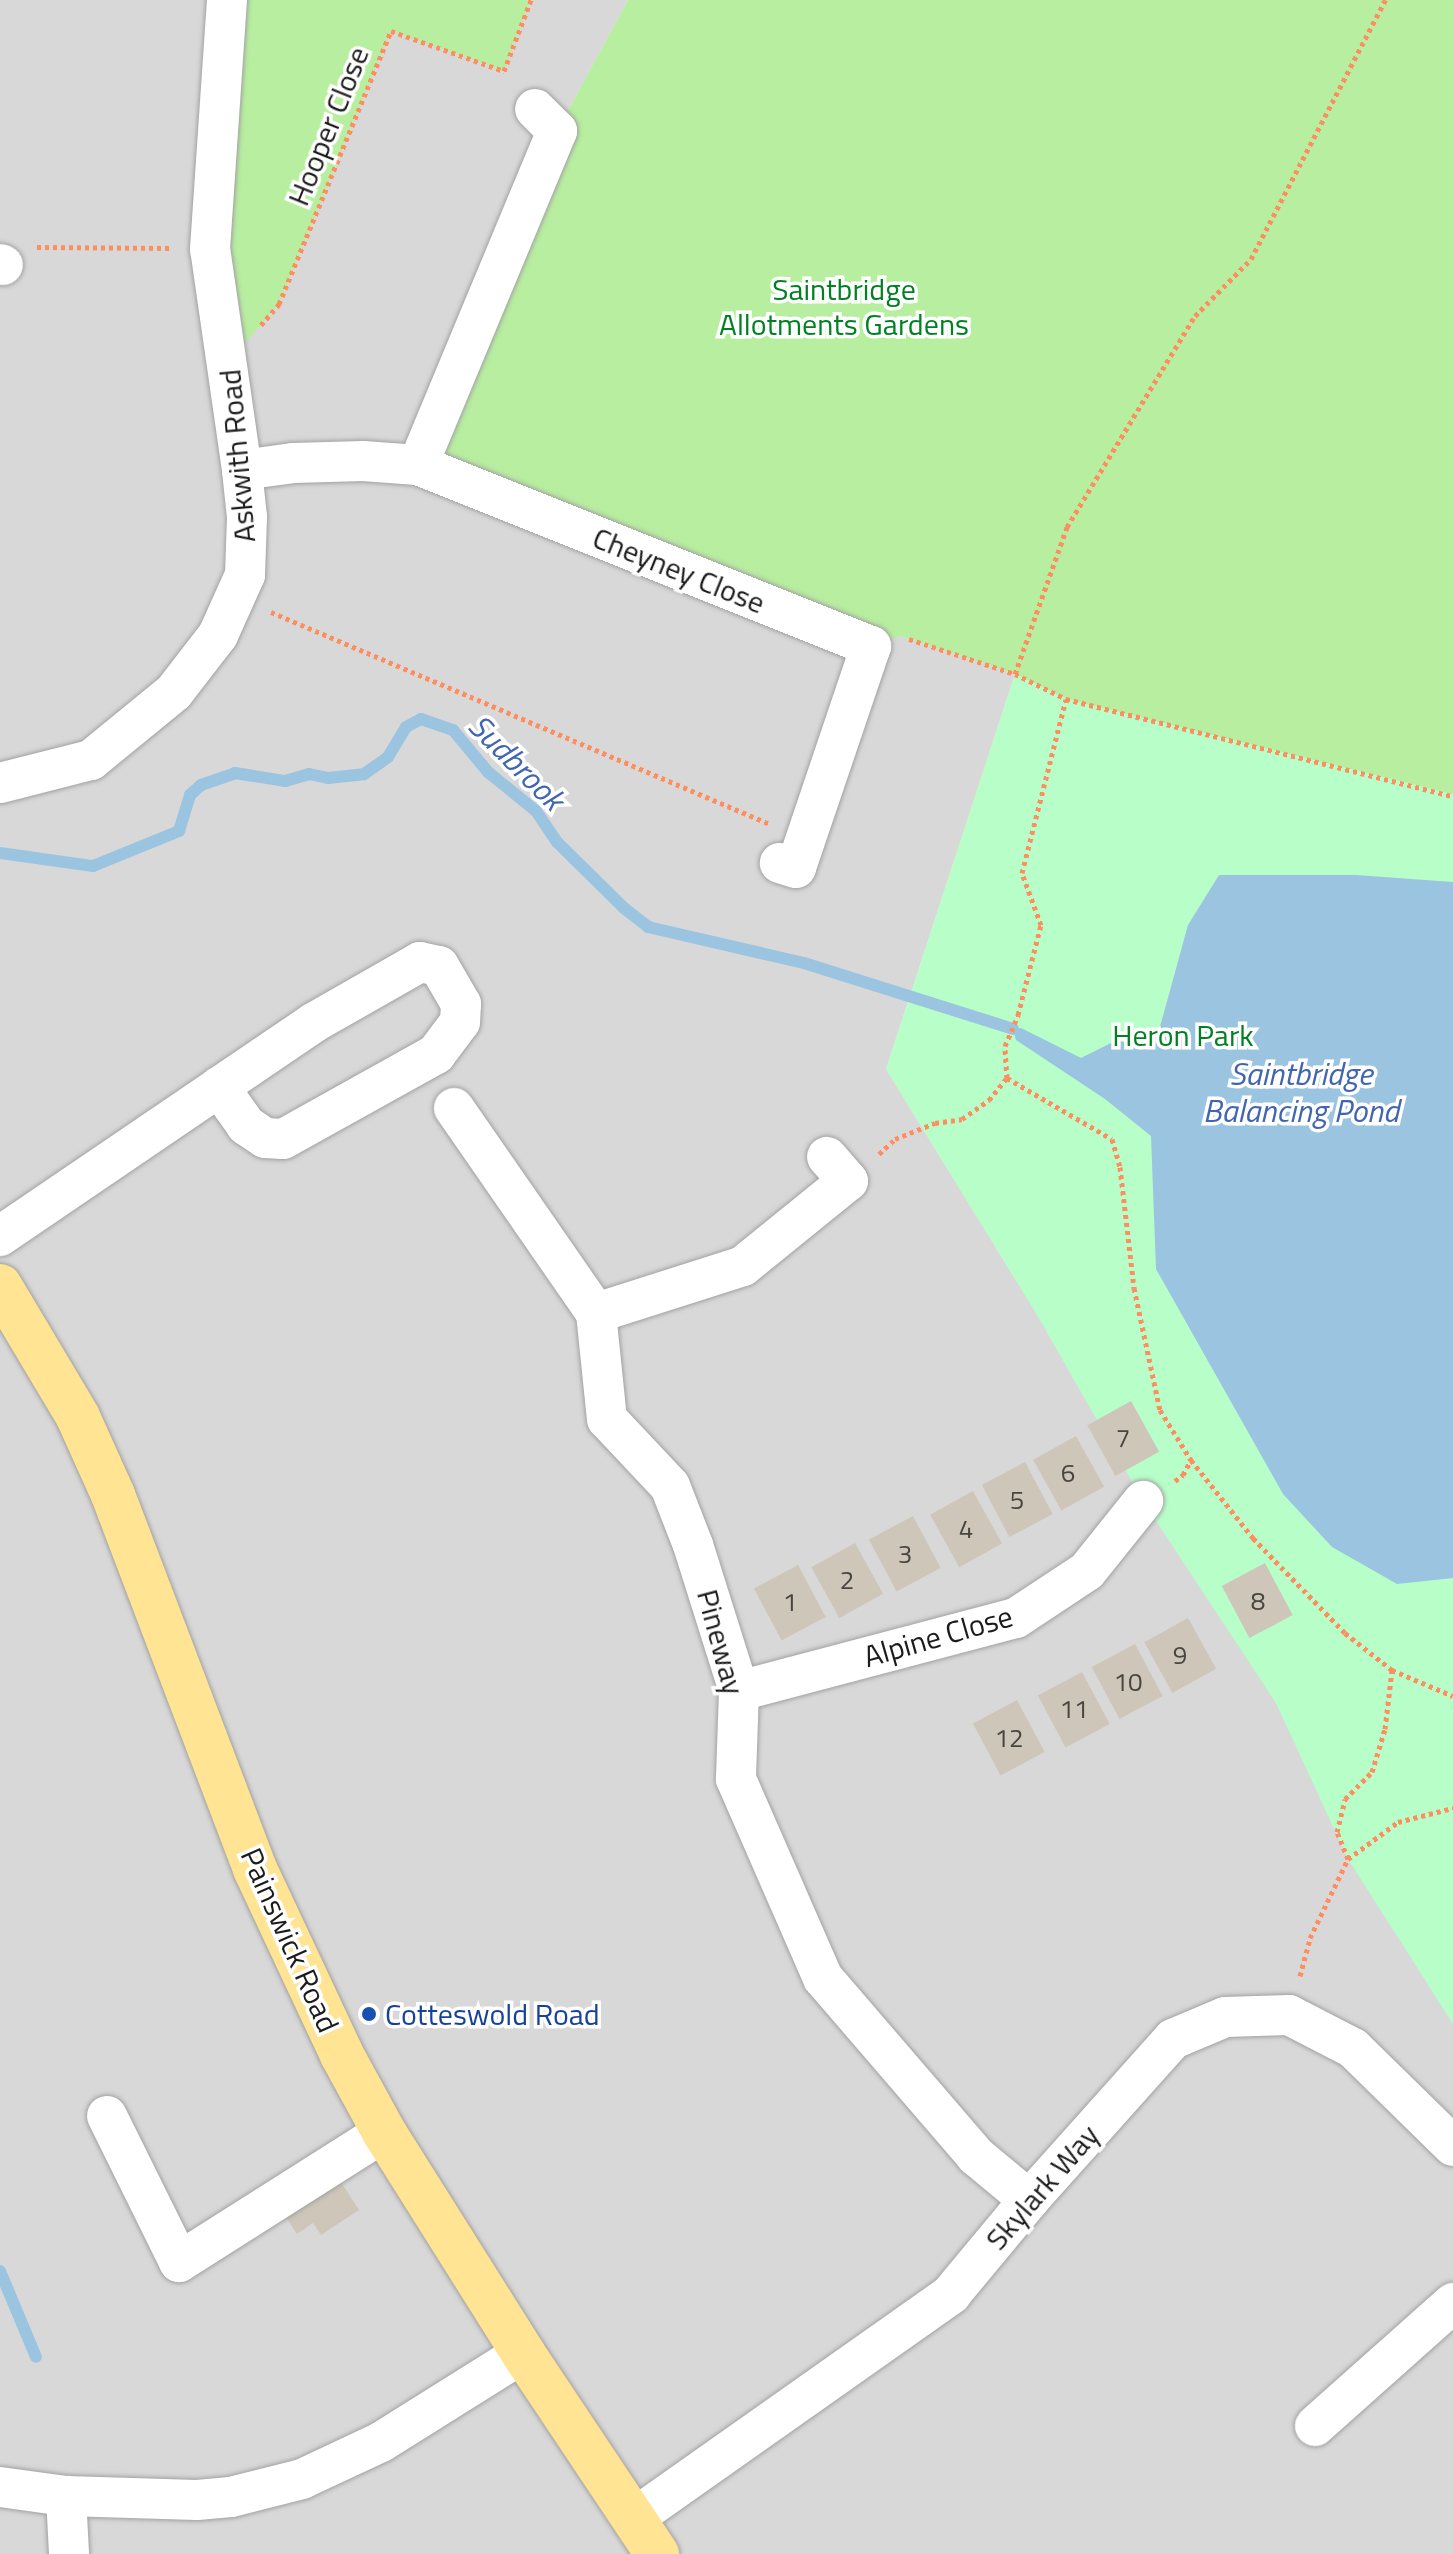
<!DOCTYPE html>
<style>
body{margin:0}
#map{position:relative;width:1453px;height:2554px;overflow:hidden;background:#eeece0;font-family:"Titillium Web",sans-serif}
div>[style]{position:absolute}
.residential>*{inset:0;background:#d9d8d8}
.grass>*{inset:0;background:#b8eea0}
.park>*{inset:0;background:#b7fec9}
.water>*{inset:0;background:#9bc4e0}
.stream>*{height:12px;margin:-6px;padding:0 6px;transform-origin:6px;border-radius:6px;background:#9bc4e0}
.building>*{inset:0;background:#cec6b9;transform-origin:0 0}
.path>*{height:5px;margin-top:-2.5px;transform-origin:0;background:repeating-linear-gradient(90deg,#ff8d60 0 4px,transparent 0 8px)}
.roads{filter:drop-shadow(0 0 2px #a2a2a2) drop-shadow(0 0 2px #a2a2a2)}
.minor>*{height:40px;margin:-20px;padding:0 20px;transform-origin:20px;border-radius:20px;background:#fff}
.major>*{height:44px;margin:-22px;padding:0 22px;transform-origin:22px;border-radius:22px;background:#ffe494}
.dots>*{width:22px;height:22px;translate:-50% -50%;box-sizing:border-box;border:4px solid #fff;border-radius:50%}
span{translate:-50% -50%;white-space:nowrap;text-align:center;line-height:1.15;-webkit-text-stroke:7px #fff;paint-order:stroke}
.number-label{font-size:26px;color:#484642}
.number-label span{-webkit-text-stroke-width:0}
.street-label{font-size:30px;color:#1b1b1b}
.park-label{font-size:30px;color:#028123}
.transit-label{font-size:30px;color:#164399}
.left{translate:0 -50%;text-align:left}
.water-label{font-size:32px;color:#4165b2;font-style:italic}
</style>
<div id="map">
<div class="residential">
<div style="clip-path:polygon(0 0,628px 0,557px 131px,900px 636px,1015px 674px,886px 1069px,1276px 1703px,1453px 2024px,1453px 2554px,0 2554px)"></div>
</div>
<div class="grass">
<div style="clip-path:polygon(227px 0,531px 0,504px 71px,391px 31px,279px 304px,229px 362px)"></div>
<div style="clip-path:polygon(628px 0,1453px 0,1453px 796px,1066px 699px,1015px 674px,900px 636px,871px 646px,418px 465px,557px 131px)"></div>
</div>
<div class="park">
<div style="clip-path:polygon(1015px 674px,1066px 699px,1453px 794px,1453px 2024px,1348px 1859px,1276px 1703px,1143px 1501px,1036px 1313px,886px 1069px)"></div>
</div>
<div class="water">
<div style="clip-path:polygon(1219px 875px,1356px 875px,1453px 882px,1453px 1578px,1397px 1584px,1332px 1547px,1283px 1494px,1156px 1269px,1151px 1136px,1105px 1099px,1016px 1040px,1013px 1029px,1021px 1028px,1081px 1058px,1115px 1041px,1155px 1045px,1188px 925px)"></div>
</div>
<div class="stream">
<div style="left:0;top:853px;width:94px;rotate:8deg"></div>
<div style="left:93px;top:866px;width:93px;rotate:-22.1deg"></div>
<div style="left:179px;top:831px;width:38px;rotate:-73deg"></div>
<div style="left:190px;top:795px;width:15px;rotate:-42deg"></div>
<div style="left:201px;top:785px;width:36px;rotate:-19deg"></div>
<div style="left:235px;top:773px;width:51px;rotate:9.1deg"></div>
<div style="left:285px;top:781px;width:25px;rotate:-16deg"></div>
<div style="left:309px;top:774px;width:19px;rotate:12deg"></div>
<div style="left:328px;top:778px;width:36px;rotate:-6deg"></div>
<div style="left:364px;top:774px;width:29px;rotate:-35deg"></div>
<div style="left:388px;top:757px;width:35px;rotate:-59deg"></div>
<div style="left:406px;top:727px;width:17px;rotate:-28deg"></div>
<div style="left:421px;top:719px;width:34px;rotate:19deg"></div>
<div style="left:453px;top:730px;width:55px;rotate:50.2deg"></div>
<div style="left:488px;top:772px;width:62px;rotate:39.1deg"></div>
<div style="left:536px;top:811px;width:37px;rotate:56deg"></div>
<div style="left:557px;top:842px;width:94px;rotate:44.6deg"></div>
<div style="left:624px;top:908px;width:31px;rotate:38deg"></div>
<div style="left:648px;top:927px;width:160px;rotate:13deg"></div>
<div style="left:804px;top:963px;width:219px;rotate:17.5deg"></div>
<div style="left:0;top:2271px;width:93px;rotate:67.3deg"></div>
</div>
<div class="building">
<div style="left:1131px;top:1401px;width:58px;height:50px;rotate:61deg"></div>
<div style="left:1076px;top:1436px;width:58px;height:49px;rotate:61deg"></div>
<div style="left:1025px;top:1462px;width:59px;height:49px;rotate:62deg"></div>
<div style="left:973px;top:1491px;width:60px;height:49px;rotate:61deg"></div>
<div style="left:913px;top:1516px;width:59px;height:50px;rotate:62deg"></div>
<div style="left:855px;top:1543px;width:58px;height:50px;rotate:61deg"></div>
<div style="left:1265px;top:1563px;width:59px;height:49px;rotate:62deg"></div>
<div style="left:798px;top:1565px;width:59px;height:50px;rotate:62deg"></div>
<div style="left:1188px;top:1618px;width:58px;height:50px;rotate:61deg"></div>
<div style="left:1135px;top:1644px;width:59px;height:49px;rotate:62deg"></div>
<div style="left:1082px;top:1672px;width:59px;height:50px;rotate:62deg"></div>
<div style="left:1017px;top:1700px;width:59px;height:50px;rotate:62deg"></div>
<div style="clip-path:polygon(335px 2173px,359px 2210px,321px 2235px,313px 2223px,297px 2234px,281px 2210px)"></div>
</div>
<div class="path">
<div style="left:37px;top:247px;width:134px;rotate:0.4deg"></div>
<div style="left:261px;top:325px;width:28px;rotate:-49deg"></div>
<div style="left:279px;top:304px;width:295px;rotate:-67.7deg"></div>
<div style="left:391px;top:31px;width:120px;rotate:19.5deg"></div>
<div style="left:504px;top:71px;width:76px;rotate:-69.2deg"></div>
<div style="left:271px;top:612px;width:542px;rotate:23.02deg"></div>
<div style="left:909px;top:639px;width:112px;rotate:18.3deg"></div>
<div style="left:1015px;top:674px;width:57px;rotate:26.1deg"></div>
<div style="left:1066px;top:699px;width:399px;rotate:14.1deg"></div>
<div style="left:1015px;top:674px;width:156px;rotate:-70.5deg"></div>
<div style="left:1067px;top:527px;width:247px;rotate:-58.8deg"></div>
<div style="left:1195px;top:316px;width:80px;rotate:-45.5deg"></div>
<div style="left:1251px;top:259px;width:292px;rotate:-62.6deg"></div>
<div style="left:1007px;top:1078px;width:121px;rotate:30.2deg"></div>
<div style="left:1112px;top:1139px;width:29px;rotate:74deg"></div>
<div style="left:1120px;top:1167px;width:122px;rotate:83.4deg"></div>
<div style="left:1134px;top:1288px;width:125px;rotate:78deg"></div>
<div style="left:1160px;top:1410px;width:59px;rotate:58.2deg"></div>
<div style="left:1191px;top:1460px;width:100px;rotate:51.5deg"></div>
<div style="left:1253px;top:1538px;width:132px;rotate:45.9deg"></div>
<div style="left:1345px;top:1633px;width:60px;rotate:38.2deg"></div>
<div style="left:1392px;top:1670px;width:66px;rotate:23.1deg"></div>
<div style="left:879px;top:1154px;width:22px;rotate:-43deg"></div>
<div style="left:895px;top:1139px;width:43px;rotate:-21.8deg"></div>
<div style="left:935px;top:1123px;width:27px;rotate:-8deg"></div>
<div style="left:962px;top:1119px;width:33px;rotate:-35deg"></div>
<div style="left:989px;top:1100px;width:28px;rotate:-51deg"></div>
<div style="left:1007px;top:1078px;width:32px;rotate:-94deg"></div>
<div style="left:1005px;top:1046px;width:34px;rotate:-67deg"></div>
<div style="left:1018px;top:1015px;width:93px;rotate:-75.7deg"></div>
<div style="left:1041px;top:925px;width:55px;rotate:-110.1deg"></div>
<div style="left:1022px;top:873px;width:179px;rotate:-75.8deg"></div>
<div style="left:1175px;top:1481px;width:10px;rotate:-37deg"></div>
<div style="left:1183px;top:1475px;width:17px;rotate:-62deg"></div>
<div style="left:1348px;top:1859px;width:29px;rotate:-112deg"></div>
<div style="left:1337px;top:1832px;width:34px;rotate:-76deg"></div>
<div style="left:1345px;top:1799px;width:38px;rotate:-45deg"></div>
<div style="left:1372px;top:1772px;width:45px;rotate:-73.2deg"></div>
<div style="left:1385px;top:1729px;width:59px;rotate:-83.2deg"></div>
<div style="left:1300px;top:1976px;width:39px;rotate:-75deg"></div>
<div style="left:1310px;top:1938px;width:88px;rotate:-64.3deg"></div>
<div style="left:1348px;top:1859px;width:62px;rotate:-36.5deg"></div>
<div style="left:1398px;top:1822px;width:57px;rotate:-14.3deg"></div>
</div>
<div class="roads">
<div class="minor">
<div style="left:0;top:264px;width:3px;rotate:18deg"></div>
<div style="left:418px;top:465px;width:362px;rotate:-67.4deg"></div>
<div style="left:557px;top:131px;width:31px;rotate:-135deg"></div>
<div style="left:242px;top:470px;width:51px;rotate:-7.8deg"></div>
<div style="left:293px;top:463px;width:70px;rotate:-1.6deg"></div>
<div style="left:363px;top:461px;width:55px;rotate:4.2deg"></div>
<div style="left:418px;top:465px;width:488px;rotate:21.8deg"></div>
<div style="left:871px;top:646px;width:234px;rotate:108.7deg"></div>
<div style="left:796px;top:868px;width:17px;rotate:-163deg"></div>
<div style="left:0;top:783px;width:94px;rotate:-14.2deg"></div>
<div style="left:91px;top:760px;width:107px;rotate:-39.3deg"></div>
<div style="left:174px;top:692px;width:72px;rotate:-52.3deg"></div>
<div style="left:218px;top:635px;width:66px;rotate:-65.8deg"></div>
<div style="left:245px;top:575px;width:58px;rotate:-88deg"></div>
<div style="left:247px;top:517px;width:47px;rotate:-96.1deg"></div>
<div style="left:242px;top:470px;width:223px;rotate:-98.2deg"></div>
<div style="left:210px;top:249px;width:250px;rotate:-86.1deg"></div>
<div style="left:454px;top:1108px;width:249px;rotate:55.3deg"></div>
<div style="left:596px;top:1313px;width:107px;rotate:84.1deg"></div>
<div style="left:607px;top:1419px;width:92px;rotate:46.8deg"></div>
<div style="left:670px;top:1486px;width:63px;rotate:68.7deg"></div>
<div style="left:693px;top:1545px;width:153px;rotate:72.5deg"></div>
<div style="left:739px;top:1691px;width:88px;rotate:92deg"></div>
<div style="left:736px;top:1779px;width:217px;rotate:66.4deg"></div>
<div style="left:823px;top:1978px;width:235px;rotate:49.3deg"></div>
<div style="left:976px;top:2156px;width:69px;rotate:39.7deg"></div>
<div style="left:0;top:1236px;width:265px;rotate:-34.2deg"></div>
<div style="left:219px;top:1087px;width:114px;rotate:-34.2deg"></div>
<div style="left:313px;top:1023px;width:123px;rotate:-29.7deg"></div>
<div style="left:420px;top:962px;width:19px;rotate:12deg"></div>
<div style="left:439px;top:966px;width:44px;rotate:59.9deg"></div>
<div style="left:461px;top:1004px;width:18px;rotate:93deg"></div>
<div style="left:460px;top:1022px;width:40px;rotate:127deg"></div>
<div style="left:436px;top:1054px;width:175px;rotate:150.9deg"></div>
<div style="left:283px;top:1139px;width:18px;rotate:-177deg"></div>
<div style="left:265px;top:1138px;width:23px;rotate:-146deg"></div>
<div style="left:246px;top:1125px;width:47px;rotate:-125.4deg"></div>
<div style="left:596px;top:1313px;width:154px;rotate:-17.7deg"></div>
<div style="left:743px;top:1266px;width:135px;rotate:-39deg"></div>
<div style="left:848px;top:1181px;width:32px;rotate:-131deg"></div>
<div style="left:739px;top:1691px;width:286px;rotate:-14.8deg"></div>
<div style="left:1016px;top:1618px;width:85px;rotate:-33.5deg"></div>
<div style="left:1087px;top:1571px;width:90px;rotate:-51.3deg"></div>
<div style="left:107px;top:2116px;width:163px;rotate:63.7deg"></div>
<div style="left:179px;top:2262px;width:243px;rotate:-32.4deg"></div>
<div style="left:1315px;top:2426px;width:185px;rotate:-41.7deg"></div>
<div style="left:0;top:2487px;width:67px;rotate:7.8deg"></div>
<div style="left:66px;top:2496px;width:131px;rotate:1.7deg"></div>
<div style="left:197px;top:2500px;width:34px;rotate:-5deg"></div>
<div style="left:231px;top:2497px;width:73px;rotate:-14.2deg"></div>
<div style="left:302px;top:2479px;width:87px;rotate:-25.1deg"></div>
<div style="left:381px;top:2442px;width:168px;rotate:-32.1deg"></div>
<div style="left:66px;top:2496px;width:58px;rotate:87deg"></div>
<div style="left:634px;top:2518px;width:388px;rotate:-35.2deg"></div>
<div style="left:951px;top:2294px;width:122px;rotate:-50.3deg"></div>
<div style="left:1029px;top:2200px;width:216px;rotate:-48.2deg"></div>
<div style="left:1173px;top:2039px;width:56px;rotate:-22.9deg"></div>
<div style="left:1225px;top:2017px;width:64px;rotate:-1.8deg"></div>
<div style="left:1289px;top:2015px;width:72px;rotate:27.3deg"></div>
<div style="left:1353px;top:2048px;width:140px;rotate:44.4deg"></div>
</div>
<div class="major">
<div style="left:0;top:1286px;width:152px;rotate:59.2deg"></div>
<div style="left:78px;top:1417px;width:85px;rotate:65.8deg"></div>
<div style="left:113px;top:1495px;width:400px;rotate:69.2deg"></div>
<div style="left:255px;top:1869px;width:205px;rotate:64.9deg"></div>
<div style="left:342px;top:2055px;width:88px;rotate:61.4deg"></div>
<div style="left:384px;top:2132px;width:261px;rotate:57.8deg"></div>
<div style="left:523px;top:2353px;width:242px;rotate:56.3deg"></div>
</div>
</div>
<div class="dots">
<div style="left:369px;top:2014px;background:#1a4fb4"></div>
</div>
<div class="number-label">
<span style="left:1123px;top:1438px">7</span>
<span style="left:1068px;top:1473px">6</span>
<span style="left:1017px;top:1500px">5</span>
<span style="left:966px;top:1529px">4</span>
<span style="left:905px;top:1554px">3</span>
<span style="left:847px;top:1580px">2</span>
<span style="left:1258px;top:1601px">8</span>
<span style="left:790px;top:1602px">1</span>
<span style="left:1180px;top:1655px">9</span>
<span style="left:1128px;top:1682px">10</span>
<span style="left:1074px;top:1709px">11</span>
<span style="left:1009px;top:1738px">12</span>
</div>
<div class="street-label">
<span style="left:328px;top:126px;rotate:-68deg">Hooper Close</span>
<span style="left:237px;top:456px;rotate:-95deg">Askwith Road</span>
<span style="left:679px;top:570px;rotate:22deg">Cheyney Close</span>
<span style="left:938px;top:1636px;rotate:-16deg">Alpine Close</span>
<span style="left:721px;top:1642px;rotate:75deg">Pineway</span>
<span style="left:290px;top:1940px;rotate:66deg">Painswick Road</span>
<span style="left:1042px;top:2187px;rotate:-49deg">Skylark Way</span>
</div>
<div class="park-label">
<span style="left:844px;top:306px">Saintbridge<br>Allotments Gardens</span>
<span style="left:1183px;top:1035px">Heron Park</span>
</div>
<div class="transit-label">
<span class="left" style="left:385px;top:2014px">Cotteswold Road</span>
</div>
<div class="water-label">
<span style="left:517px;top:762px;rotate:45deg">Sudbrook</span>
<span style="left:1301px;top:1092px">Saintbridge<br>Balancing Pond</span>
</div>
</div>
